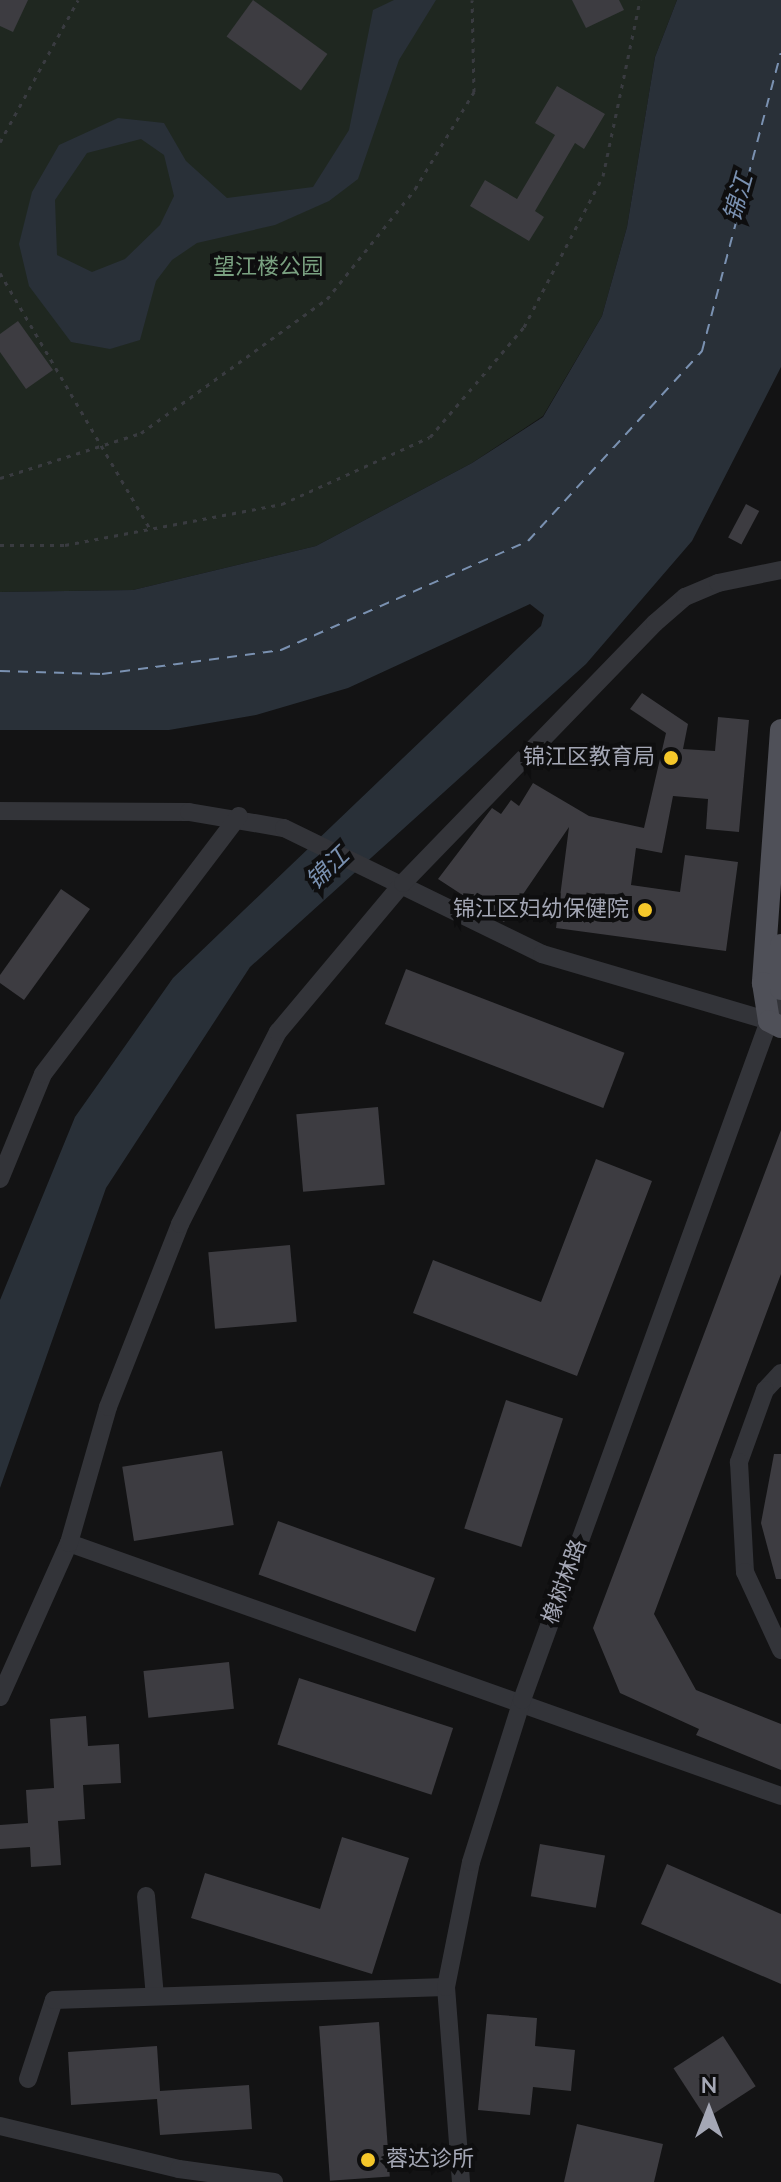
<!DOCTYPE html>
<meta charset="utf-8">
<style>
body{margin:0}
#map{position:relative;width:781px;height:2182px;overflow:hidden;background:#131314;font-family:"Nunito Sans","Noto Sans SC",sans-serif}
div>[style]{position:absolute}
.green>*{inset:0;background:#1f2720}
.water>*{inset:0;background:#293038}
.ferry>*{height:2px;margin-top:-1px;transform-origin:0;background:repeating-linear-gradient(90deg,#7a91b1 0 10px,transparent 0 18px)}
.building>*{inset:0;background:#3d3c41;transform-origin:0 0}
.path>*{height:3px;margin-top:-1.5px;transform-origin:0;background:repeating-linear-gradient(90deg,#393b40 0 4px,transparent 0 10px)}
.minor>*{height:18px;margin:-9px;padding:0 9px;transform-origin:9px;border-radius:9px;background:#333439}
.major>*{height:22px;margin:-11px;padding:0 11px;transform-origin:11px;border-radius:11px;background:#4f5058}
.dots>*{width:22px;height:22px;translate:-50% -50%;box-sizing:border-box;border:4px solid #0e0e0f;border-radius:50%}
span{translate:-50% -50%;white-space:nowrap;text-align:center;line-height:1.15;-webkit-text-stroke:8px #0e0e0f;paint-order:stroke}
.park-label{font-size:22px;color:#7aa181}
.poi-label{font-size:22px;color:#a4a7b5}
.right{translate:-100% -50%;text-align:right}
.left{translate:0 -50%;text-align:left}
.street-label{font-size:22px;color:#a4a7b5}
.water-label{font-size:24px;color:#7a91b1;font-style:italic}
.north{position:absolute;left:669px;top:2070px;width:80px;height:80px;-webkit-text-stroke:6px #0e0e0f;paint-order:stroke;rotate:0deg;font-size:22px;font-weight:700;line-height:32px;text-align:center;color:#a4a7b5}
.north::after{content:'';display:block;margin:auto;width:28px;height:36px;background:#a4a7b5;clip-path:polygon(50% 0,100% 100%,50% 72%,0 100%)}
</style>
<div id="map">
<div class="green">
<div style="clip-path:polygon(0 0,677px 0,655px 57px,627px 227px,602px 316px,543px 416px,472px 463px,316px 546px,133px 590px,0 592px)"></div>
</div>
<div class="water">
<div style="clip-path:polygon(evenodd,394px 0,436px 0,399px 60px,358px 179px,329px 201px,275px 225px,197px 243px,172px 260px,156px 281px,140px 340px,110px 349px,71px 342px,29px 286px,19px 244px,32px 192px,59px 145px,118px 118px,164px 123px,186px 161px,227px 198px,313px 187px,349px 130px,373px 10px,394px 0,141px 139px,164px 155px,174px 196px,160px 225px,125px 259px,92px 272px,57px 255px,55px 200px,87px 153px,141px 139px)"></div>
<div style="clip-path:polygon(677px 0,781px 0,781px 367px,692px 541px,586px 664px,250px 967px,106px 1188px,0 1488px,0 1300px,75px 1117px,173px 978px,541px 626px,544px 615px,530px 604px,348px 688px,256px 715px,169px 730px,0 730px,0 592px,133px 590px,316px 546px,472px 463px,543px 417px,602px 316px,627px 227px,655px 57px)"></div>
</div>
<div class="ferry">
<div style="left:0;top:671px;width:102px;rotate:1.7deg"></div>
<div style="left:102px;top:674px;width:181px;rotate:-7.6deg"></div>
<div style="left:281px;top:650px;width:270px;rotate:-23.8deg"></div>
<div style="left:528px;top:541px;width:258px;rotate:-47.5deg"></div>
<div style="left:702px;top:351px;width:308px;rotate:-75.2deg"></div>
</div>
<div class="building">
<div style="clip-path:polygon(0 0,28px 0,13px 32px,0 26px)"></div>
<div style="left:253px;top:0;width:92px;height:45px;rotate:36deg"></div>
<div style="clip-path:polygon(572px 0,619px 0,624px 10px,586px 28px)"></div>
<div style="clip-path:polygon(557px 86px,605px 114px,584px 149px,575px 143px,535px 211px,544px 217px,529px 241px,470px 206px,485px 180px,517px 199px,555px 135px,535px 123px)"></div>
<div style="clip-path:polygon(18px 321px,53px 370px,26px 389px,0 352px,0 334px)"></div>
<div style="left:746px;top:504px;width:15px;height:38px;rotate:28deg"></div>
<div style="clip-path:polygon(642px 693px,688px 724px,683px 749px,715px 751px,718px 717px,749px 720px,739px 832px,706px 829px,708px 799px,673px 796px,662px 853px,636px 848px,631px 885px,680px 892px,685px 855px,738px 862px,726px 951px,556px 928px,569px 827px,504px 922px,438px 879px,492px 808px,501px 814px,511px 800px,519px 806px,533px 783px,589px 816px,644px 828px,666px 733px,630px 709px)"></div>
<div style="clip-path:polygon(61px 889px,90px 909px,24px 1000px,0 983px,0 975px)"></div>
<div style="left:406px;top:969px;width:234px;height:59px;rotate:21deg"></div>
<div style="left:378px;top:1107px;width:78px;height:82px;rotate:85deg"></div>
<div style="clip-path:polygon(781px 1130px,781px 1274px,654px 1614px,696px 1690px,781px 1724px,781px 1770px,696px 1735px,699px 1729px,620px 1693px,593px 1628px)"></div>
<div style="clip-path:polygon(596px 1159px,652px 1181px,577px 1376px,413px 1313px,433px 1260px,541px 1302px)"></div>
<div style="left:290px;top:1245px;width:77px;height:82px;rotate:85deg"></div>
<div style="left:506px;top:1400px;width:60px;height:135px;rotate:18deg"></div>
<div style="left:222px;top:1451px;width:75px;height:101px;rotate:81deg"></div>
<div style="clip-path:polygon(774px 1454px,781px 1454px,781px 1579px,776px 1579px,761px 1523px)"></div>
<div style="left:278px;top:1521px;width:167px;height:57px;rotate:20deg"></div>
<div style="left:229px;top:1662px;width:47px;height:86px;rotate:84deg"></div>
<div style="left:299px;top:1678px;width:162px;height:70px;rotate:18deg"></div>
<div style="clip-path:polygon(86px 1716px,88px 1746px,119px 1744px,121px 1783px,83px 1785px,85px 1819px,58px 1821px,61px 1865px,31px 1867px,30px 1847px,0 1849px,0 1825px,28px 1823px,26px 1790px,54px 1788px,50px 1719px)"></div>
<div style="clip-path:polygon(342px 1837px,409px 1858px,372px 1974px,191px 1918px,205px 1873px,320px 1909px)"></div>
<div style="left:540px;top:1844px;width:66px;height:53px;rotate:10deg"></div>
<div style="clip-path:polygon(667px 1864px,781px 1914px,781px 1984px,641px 1924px)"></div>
<div style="clip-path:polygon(487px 2014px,537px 2018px,535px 2046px,575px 2050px,571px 2091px,533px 2087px,530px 2115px,478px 2110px)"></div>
<div style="left:379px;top:2022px;width:155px;height:60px;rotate:86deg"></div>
<div style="left:723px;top:2036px;width:60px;height:59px;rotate:57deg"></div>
<div style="clip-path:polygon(157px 2046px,160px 2091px,249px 2085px,252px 2129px,160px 2135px,157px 2099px,71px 2105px,68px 2052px)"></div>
<div style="clip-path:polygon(577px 2124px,663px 2144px,654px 2182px,564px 2182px)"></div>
</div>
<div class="path">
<div style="left:0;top:142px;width:162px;rotate:-61.2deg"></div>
<div style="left:0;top:273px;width:297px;rotate:59.6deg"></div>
<div style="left:0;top:478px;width:148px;rotate:-17.7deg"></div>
<div style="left:141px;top:433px;width:229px;rotate:-35.8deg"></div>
<div style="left:327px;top:299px;width:141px;rotate:-51.3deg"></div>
<div style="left:415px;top:189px;width:114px;rotate:-58.7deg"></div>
<div style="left:474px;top:92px;width:92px;rotate:-91.2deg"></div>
<div style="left:0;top:545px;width:65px"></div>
<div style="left:65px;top:545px;width:221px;rotate:-10.7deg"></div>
<div style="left:282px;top:504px;width:162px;rotate:-24.4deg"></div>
<div style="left:430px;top:437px;width:145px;rotate:-49.5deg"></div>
<div style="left:524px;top:327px;width:170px;rotate:-62.4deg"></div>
<div style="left:603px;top:176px;width:180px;rotate:-78.1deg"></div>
</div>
<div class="minor">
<div style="left:0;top:811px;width:189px;rotate:0.3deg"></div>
<div style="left:189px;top:812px;width:96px;rotate:9.6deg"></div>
<div style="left:284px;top:828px;width:287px;rotate:26deg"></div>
<div style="left:542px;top:954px;width:237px;rotate:16.4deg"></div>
<div style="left:0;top:1179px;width:113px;rotate:-67.7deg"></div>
<div style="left:43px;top:1074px;width:324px;rotate:-52.8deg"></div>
<div style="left:781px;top:1373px;width:23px;rotate:133deg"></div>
<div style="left:765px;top:1390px;width:77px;rotate:109.9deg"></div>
<div style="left:739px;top:1462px;width:110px;rotate:86.9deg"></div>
<div style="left:745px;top:1572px;width:86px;rotate:65.2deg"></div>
<div style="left:69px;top:1543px;width:756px;rotate:19.56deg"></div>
<div style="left:0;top:1697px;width:169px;rotate:-65.9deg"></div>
<div style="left:69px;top:1543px;width:141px;rotate:-74deg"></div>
<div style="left:108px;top:1407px;width:197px;rotate:-68.5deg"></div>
<div style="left:180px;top:1224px;width:216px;rotate:-63deg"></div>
<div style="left:278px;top:1032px;width:194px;rotate:-50deg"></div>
<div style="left:403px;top:883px;width:362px;rotate:-45.9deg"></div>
<div style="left:655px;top:623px;width:40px;rotate:-41deg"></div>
<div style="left:685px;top:597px;width:36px;rotate:-23deg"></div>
<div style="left:718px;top:583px;width:64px;rotate:-11.7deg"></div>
<div style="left:146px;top:1896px;width:100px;rotate:84.9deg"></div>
<div style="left:28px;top:2079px;width:83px;rotate:-71.8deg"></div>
<div style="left:54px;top:2000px;width:392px;rotate:-1.9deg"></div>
<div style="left:0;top:2126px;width:184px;rotate:13.5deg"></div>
<div style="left:179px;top:2169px;width:96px;rotate:7.8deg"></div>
<div style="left:461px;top:2182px;width:196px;rotate:-94.4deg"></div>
<div style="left:446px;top:1987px;width:127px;rotate:-78.7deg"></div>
<div style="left:471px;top:1862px;width:170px;rotate:-72.5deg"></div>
<div style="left:522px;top:1700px;width:723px;rotate:-70.01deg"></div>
<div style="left:769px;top:1021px;width:22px;rotate:-58deg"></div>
</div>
<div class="major">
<div style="left:781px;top:730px;width:254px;rotate:94.1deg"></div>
<div style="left:763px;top:983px;width:38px;rotate:81deg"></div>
<div style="left:769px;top:1021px;width:13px;rotate:27deg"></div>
<div style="left:781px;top:945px;width:44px;rotate:90deg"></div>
</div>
<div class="dots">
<div style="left:671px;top:758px;background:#f5c72a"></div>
<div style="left:645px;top:910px;background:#f5c72a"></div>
<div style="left:368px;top:2160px;background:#f5c72a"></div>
</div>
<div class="park-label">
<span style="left:268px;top:268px">望江楼公园</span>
</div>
<div class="poi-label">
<span class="right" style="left:655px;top:758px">锦江区教育局</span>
<span class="right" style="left:629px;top:910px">锦江区妇幼保健院</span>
<span class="left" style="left:386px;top:2160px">蓉达诊所</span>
</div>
<div class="street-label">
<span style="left:565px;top:1582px;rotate:-70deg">橡树林路</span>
</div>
<div class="water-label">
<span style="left:739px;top:198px;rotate:-74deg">锦江</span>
<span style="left:328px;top:869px;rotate:-44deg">锦江</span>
</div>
<div class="north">N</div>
</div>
